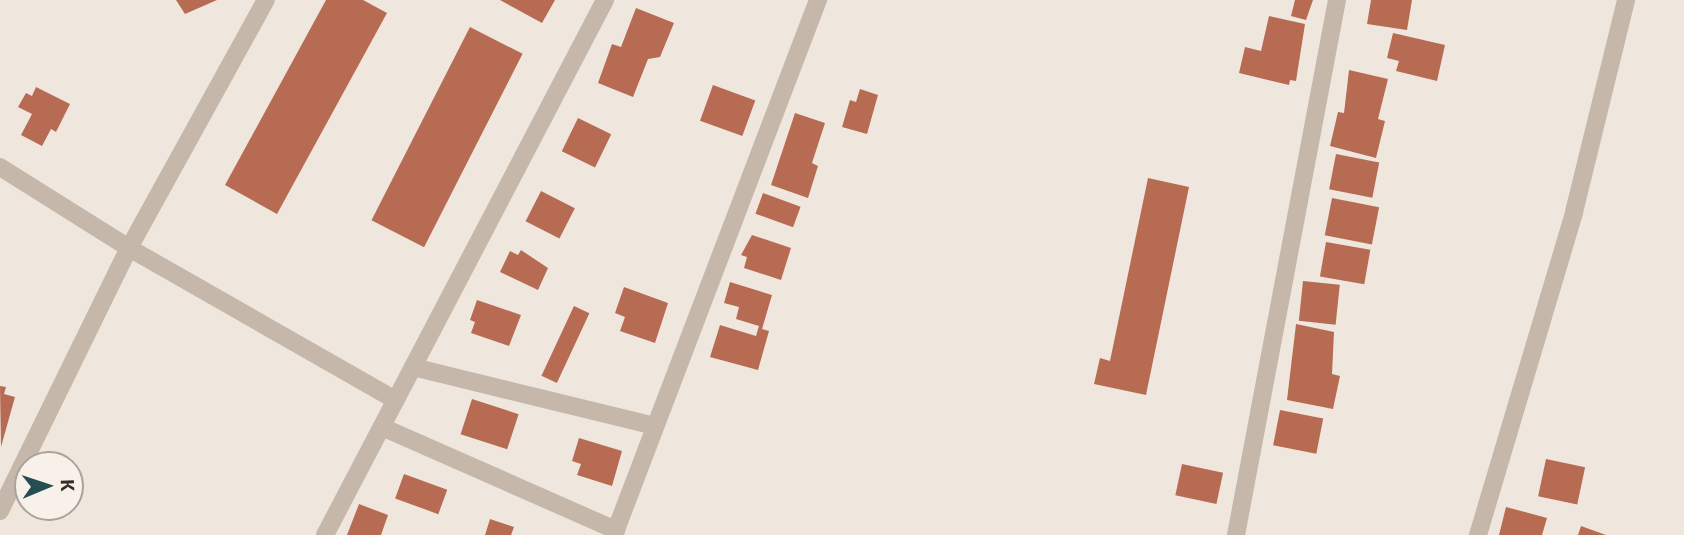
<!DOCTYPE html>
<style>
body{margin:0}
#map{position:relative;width:1684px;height:535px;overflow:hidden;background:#efe7de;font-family:"Exo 2",sans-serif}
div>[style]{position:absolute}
.building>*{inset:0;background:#b86b53;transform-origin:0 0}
.street>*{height:18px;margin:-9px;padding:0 9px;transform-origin:9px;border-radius:9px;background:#c6b7ab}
span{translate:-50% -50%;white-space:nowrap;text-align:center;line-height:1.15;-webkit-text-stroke:7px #f7f1e9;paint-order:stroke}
.north{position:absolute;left:14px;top:451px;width:70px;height:70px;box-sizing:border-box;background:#f7f1e9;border:2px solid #a9a39c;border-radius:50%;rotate:88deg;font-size:19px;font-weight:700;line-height:28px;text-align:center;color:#352d29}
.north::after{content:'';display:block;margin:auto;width:24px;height:32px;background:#244e51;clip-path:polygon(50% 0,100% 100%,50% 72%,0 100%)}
</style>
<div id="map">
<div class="building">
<div style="clip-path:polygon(176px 0,217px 0,185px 14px)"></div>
<div style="clip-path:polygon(326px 0,363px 0,387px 13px,277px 214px,225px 185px)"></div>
<div style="clip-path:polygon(500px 0,555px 0,542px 23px)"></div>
<div style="clip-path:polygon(1295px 0,1313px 0,1306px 20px,1291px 16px)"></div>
<div style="clip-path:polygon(1371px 0,1412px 0,1407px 30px,1367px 24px)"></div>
<div style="clip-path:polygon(636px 8px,674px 23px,660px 57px,648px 59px,633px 97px,598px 83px,612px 44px,621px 47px)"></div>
<div style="clip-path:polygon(1269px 16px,1305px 24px,1296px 81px,1290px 80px,1289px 85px,1239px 73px,1245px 47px,1261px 51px)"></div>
<div style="left:470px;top:27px;width:59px;height:217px;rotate:27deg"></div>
<div style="clip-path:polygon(1393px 33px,1445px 45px,1437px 81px,1396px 71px,1399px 61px,1387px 58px)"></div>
<div style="clip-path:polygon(1349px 70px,1388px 79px,1378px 119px,1385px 121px,1376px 158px,1330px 146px,1338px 112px,1344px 113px)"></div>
<div style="left:713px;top:85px;width:45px;height:38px;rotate:20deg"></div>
<div style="clip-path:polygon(36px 87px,70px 104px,56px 132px,51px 129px,42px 146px,21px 135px,32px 114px,18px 107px,26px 93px,32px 96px)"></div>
<div style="clip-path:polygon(860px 89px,878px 95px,867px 134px,842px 127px,850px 100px,856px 102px)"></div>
<div style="clip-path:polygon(795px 113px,825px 123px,812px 163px,818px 166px,808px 198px,771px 185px)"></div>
<div style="left:578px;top:118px;width:37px;height:37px;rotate:26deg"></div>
<div style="left:1336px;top:154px;width:44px;height:36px;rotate:11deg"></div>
<div style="clip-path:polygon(1148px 178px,1189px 187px,1146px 395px,1094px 384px,1100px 358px,1110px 361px)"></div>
<div style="left:541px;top:191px;width:38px;height:34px;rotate:27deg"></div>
<div style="left:763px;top:193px;width:40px;height:22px;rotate:20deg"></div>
<div style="left:1332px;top:198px;width:48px;height:38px;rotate:11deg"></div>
<div style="clip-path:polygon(752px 235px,791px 248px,781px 280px,744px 268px,747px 257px,741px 255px)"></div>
<div style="left:1326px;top:242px;width:45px;height:35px;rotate:10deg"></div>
<div style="clip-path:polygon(521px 250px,548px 268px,538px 290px,500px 272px,510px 251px,518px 255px)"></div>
<div style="left:1303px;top:281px;width:37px;height:40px;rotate:6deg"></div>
<div style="clip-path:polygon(730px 282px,772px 295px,762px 329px,769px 331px,758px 370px,710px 357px,720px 325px,756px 336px,759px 326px,736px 319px,739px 307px,724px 303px)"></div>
<div style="clip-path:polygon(624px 287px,668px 303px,655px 343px,620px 331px,625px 317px,615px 313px)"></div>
<div style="clip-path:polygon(477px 300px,521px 315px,509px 346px,471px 333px,475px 322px,470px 320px)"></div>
<div style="left:574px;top:306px;width:17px;height:77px;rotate:25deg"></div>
<div style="clip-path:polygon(1296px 324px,1334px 332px,1332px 374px,1340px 376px,1333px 409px,1287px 400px)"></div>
<div style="clip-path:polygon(0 386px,6px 387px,4px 394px,15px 397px,1px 447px)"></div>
<div style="left:472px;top:399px;width:49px;height:37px;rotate:18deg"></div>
<div style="left:1280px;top:410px;width:44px;height:36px;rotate:11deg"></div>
<div style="clip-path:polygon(579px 438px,622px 451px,612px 486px,577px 475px,581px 464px,572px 461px)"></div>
<div style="left:1546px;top:459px;width:40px;height:38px;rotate:12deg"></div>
<div style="left:1182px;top:464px;width:42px;height:32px;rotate:12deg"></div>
<div style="left:404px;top:474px;width:46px;height:26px;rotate:20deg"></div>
<div style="clip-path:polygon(359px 504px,388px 515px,381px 535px,347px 535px)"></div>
<div style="clip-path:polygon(1506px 507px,1547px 518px,1542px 535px,1499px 535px)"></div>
<div style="clip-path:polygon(490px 519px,514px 527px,511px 535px,485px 535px)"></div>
<div style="clip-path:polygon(1581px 526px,1606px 535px,1578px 535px)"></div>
</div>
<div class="street">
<div style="left:0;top:167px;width:152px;rotate:32.1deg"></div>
<div style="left:129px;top:248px;width:307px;rotate:29.7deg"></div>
<div style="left:413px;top:367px;width:249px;rotate:13.7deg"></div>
<div style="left:382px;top:427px;width:256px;rotate:23.8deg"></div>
<div style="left:0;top:511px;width:293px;rotate:-63.9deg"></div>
<div style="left:129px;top:248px;width:283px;rotate:-61.1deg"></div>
<div style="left:325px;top:535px;width:604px;rotate:-62.37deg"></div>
<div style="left:614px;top:535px;width:573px;rotate:-69.13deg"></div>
<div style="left:1236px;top:535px;width:544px;rotate:-79.31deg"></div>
<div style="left:1478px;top:535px;width:337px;rotate:-73.4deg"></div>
<div style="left:1574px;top:212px;width:218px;rotate:-76.2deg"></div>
</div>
<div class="north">K</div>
</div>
